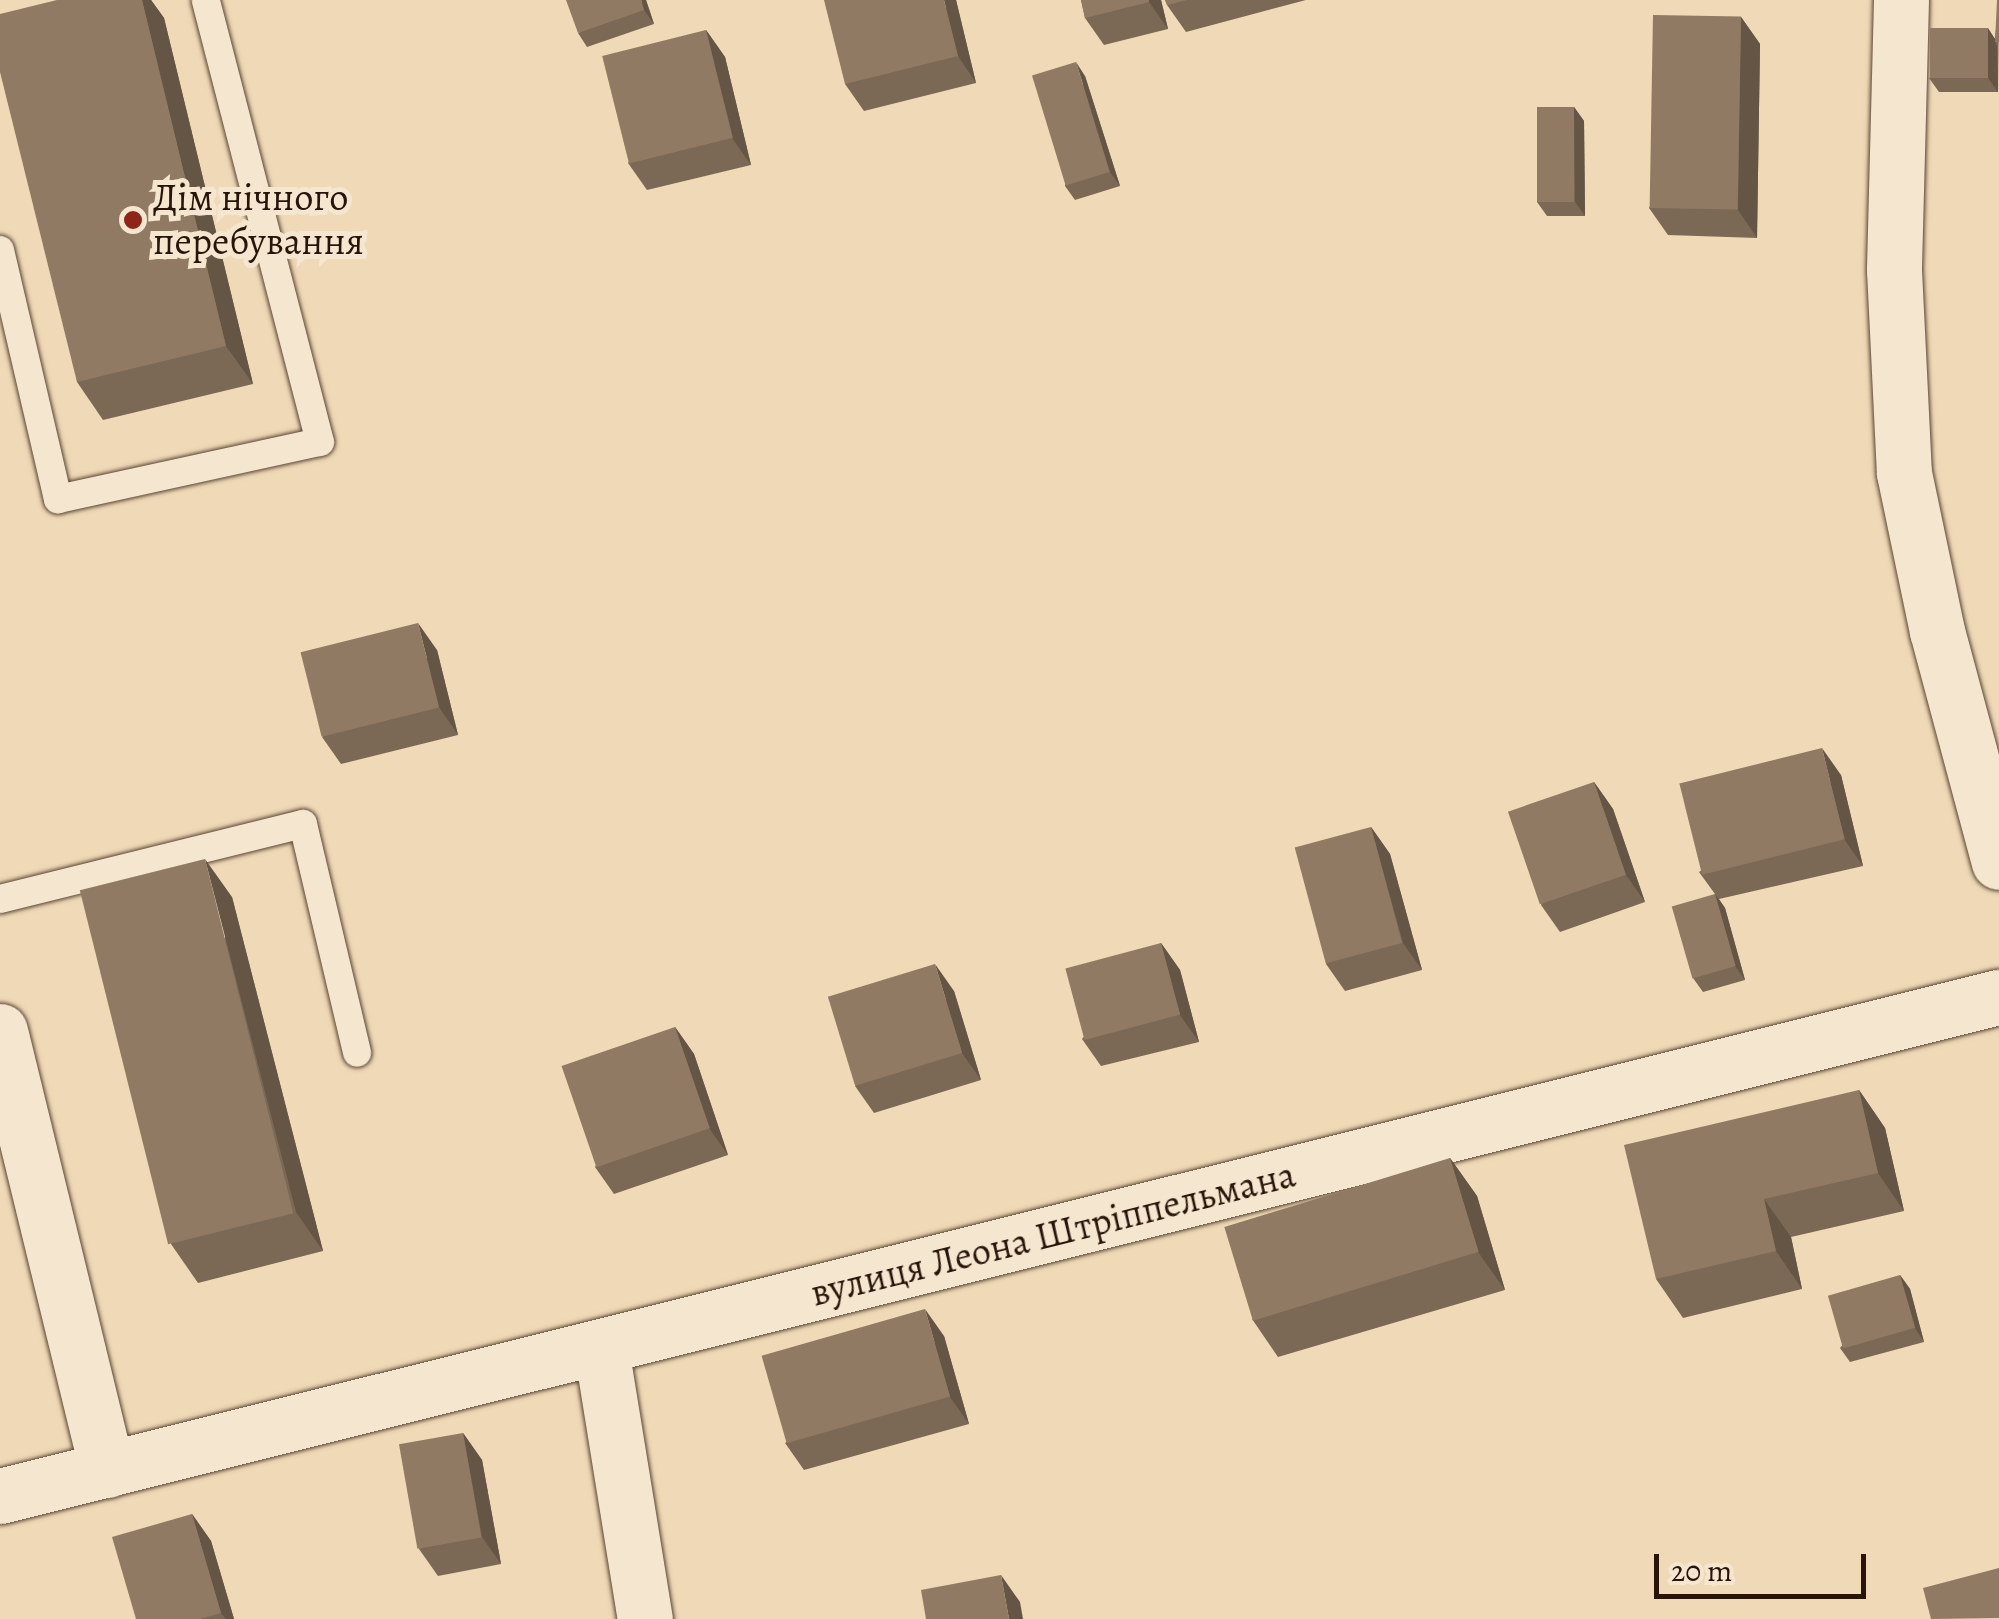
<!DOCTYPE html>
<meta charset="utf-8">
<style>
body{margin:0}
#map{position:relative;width:1999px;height:1619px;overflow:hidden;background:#efd9b6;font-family:Alegreya,serif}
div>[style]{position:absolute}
.roads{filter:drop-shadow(0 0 2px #5a4535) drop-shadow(0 0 2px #5a4535)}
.service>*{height:28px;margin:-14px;padding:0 14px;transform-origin:14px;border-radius:14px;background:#f5e6d0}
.minor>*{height:55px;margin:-27.5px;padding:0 27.5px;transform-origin:27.5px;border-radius:27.5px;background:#f5e6d0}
.wall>*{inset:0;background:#7c6955}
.shaded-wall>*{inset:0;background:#655545}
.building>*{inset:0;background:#907a63;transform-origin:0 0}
.dots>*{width:28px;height:28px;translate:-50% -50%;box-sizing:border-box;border:5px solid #f5e6d0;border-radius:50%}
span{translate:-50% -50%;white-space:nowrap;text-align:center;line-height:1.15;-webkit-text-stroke:10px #f5e6d0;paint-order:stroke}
.poi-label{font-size:38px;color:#29140a}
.left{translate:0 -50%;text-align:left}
.street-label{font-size:38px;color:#29140a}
.scale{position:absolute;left:1654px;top:1554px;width:212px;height:45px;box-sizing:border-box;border:5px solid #29140a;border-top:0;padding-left:12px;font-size:30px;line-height:35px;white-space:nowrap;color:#29140a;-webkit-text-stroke:8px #f5e6d0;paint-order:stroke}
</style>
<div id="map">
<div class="roads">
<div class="service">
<div style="left:0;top:250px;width:256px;rotate:76.9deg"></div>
<div style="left:58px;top:499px;width:268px;rotate:-12.3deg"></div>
<div style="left:320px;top:442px;width:456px;rotate:-104.5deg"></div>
<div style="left:0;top:899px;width:312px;rotate:-13.9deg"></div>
<div style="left:303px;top:824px;width:235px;rotate:76.7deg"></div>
</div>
<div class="minor">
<div style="left:1901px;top:0;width:270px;rotate:91.5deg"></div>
<div style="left:1894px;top:270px;width:203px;rotate:87.2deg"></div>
<div style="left:1904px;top:473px;width:161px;rotate:78.2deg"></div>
<div style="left:1937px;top:631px;width:239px;rotate:75deg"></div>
<div style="left:0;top:1031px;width:452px;rotate:76.3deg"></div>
<div style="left:601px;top:1348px;width:275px;rotate:80.8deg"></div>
<div style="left:0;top:1496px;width:2060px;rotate:-14.02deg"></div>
</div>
</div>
<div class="wall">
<div style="clip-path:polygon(57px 0,151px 0,164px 18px,253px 384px,103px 420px,77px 382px)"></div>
<div style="clip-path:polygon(646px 0,654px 24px,587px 47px,578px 33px)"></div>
<div style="clip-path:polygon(956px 0,976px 83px,864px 111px,845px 84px)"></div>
<div style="clip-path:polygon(1081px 0,1161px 0,1168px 29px,1104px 45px,1085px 18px)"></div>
<div style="clip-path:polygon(1165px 0,1306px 0,1186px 32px,1167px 5px)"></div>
<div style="clip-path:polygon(1999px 0,1998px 92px,1939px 92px,1929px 78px,1995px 38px)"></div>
<div style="clip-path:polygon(1741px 17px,1760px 44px,1757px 238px,1668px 235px,1649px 208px)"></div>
<div style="clip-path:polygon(706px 30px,725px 57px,751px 165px,647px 190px,628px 163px)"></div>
<div style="clip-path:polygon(1085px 76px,1120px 186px,1075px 200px,1065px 186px)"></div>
<div style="clip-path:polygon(1574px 107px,1584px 121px,1585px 216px,1547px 216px,1537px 202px)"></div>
<div style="clip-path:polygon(437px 650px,458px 735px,341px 764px,322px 737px)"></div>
<div style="clip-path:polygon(1841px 775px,1863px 866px,1719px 899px,1725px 908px,1745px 980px,1703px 992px,1693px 978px,1715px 894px,1699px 872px)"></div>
<div style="clip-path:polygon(1594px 782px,1613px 809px,1645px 902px,1560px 932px,1541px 905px)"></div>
<div style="clip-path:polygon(1371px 827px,1390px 854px,1422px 970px,1345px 991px,1326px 964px)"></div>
<div style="clip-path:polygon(232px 897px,323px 1251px,198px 1283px,171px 1244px)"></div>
<div style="clip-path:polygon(1161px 943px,1180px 970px,1199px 1042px,1101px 1066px,1082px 1039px)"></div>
<div style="clip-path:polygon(954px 991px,981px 1080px,874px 1113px,855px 1086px)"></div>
<div style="clip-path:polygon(675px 1027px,694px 1054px,728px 1155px,614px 1194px,595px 1167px)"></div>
<div style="clip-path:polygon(1859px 1090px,1885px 1128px,1904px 1211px,1791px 1237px,1802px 1289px,1683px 1318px,1656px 1279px)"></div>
<div style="clip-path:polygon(1450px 1158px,1477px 1196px,1505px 1290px,1278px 1357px,1252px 1319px)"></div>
<div style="clip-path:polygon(1900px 1275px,1910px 1289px,1924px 1342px,1850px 1362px,1840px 1348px)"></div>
<div style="clip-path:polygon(944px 1336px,969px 1424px,804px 1470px,785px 1443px)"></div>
<div style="clip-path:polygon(463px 1433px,482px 1460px,501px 1564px,438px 1576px,419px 1549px)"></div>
<div style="clip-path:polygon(192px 1514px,211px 1541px,234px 1619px,136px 1619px)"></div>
</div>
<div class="shaded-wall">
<div style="clip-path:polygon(142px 0,151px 0,164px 18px,253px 384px,226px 346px)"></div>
<div style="clip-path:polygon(641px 0,646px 0,654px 24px,644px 10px)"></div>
<div style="clip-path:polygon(944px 0,956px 0,976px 83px,958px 56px)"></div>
<div style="clip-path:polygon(1149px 0,1161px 0,1168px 29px,1149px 2px)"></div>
<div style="clip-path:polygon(1741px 17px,1760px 44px,1757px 238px,1738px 210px)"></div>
<div style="clip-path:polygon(1988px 28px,1997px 42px,1995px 42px,1997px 46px,1998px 92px,1988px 78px)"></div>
<div style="clip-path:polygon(706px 30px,725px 57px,751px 165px,732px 138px)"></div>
<div style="clip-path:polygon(1076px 62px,1085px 76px,1120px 186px,1110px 172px)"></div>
<div style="clip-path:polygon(1574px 107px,1584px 121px,1585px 216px,1575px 202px)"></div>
<div style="clip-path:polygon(418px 623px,437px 650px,458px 735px,439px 707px)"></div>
<div style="clip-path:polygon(1822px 748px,1841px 775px,1863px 866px,1844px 839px)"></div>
<div style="clip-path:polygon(1594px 782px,1613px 809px,1645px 902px,1626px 875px)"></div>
<div style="clip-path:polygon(1371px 827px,1390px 854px,1422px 970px,1403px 943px)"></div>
<div style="clip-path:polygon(205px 859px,232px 897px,323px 1251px,296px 1212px)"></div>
<div style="clip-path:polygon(1715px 894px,1725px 908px,1745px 980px,1735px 966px)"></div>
<div style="clip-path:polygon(1161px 943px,1180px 970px,1199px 1042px,1180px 1015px)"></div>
<div style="clip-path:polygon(935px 964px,954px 991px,981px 1080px,962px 1053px)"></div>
<div style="clip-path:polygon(675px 1027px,694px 1054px,728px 1155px,709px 1128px)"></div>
<div style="clip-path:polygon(1859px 1090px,1885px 1128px,1904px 1211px,1878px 1173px)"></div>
<div style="clip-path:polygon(1450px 1158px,1477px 1196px,1505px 1290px,1478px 1252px)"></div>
<div style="clip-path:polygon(1764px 1199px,1791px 1237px,1802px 1289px,1776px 1251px)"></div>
<div style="clip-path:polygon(1900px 1275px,1910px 1289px,1924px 1342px,1915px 1328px)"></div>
<div style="clip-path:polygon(925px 1309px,944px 1336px,969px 1424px,950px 1397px)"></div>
<div style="clip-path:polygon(463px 1433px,482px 1460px,501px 1564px,482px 1537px)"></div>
<div style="clip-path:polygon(192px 1514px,211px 1541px,234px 1619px,226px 1619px,221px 1613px)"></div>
<div style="clip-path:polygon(1001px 1575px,1020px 1602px,1023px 1619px,1009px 1619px)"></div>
</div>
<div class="building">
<div style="clip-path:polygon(57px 0,142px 0,226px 346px,77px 382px,0 72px,0 14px)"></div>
<div style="clip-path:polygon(566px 0,641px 0,644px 10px,578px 33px)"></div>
<div style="clip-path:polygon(824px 0,944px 0,958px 56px,845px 84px)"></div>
<div style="clip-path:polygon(1081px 0,1149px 0,1149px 2px,1085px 18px)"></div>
<div style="clip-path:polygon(1165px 0,1187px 0,1167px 5px)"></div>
<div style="clip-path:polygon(1997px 0,1999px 0,1999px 42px,1995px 42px)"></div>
<div style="left:1653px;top:15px;width:88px;height:193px;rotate:1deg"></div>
<div style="left:1930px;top:28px;width:58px;height:50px"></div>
<div style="left:706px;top:30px;width:111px;height:107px;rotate:76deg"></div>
<div style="left:1076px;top:62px;width:115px;height:46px;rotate:73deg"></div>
<div style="left:1537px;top:107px;width:37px;height:95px"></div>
<div style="left:418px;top:623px;width:87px;height:121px;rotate:76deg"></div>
<div style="left:1822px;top:748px;width:94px;height:147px;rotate:76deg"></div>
<div style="left:1594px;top:782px;width:98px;height:91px;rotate:71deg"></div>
<div style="left:1371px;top:827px;width:120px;height:79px;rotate:75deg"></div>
<div style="left:205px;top:859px;width:365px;height:129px;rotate:76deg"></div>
<div style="left:1715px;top:894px;width:75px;height:45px;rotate:74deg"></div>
<div style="left:1161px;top:943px;width:74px;height:99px;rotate:75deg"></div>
<div style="left:935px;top:964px;width:93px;height:112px;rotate:73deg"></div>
<div style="left:675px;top:1027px;width:107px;height:120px;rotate:71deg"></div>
<div style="clip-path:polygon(1859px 1090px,1878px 1173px,1764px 1199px,1776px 1251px,1656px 1279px,1624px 1145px)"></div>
<div style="left:1450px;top:1158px;width:98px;height:236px;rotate:73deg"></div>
<div style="left:1900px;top:1275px;width:55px;height:75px;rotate:74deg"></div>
<div style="left:925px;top:1309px;width:91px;height:170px;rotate:74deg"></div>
<div style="left:463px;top:1433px;width:106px;height:65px;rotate:80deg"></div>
<div style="clip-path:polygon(192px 1514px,221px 1613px,200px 1619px,136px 1619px,112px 1537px)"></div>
<div style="clip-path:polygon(1999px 1568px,1999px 1618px,1931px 1619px,1923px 1588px)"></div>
<div style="clip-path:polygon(1001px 1575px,1009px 1619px,926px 1619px,921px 1590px)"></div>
</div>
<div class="dots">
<div style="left:133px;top:220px;background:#8f2418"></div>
</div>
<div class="poi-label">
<span class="left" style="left:153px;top:220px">Дім нічного<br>перебування</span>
</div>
<div class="street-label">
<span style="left:1053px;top:1234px;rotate:-14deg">вулиця Леона Штріппельмана</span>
</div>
<div class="scale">20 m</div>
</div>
